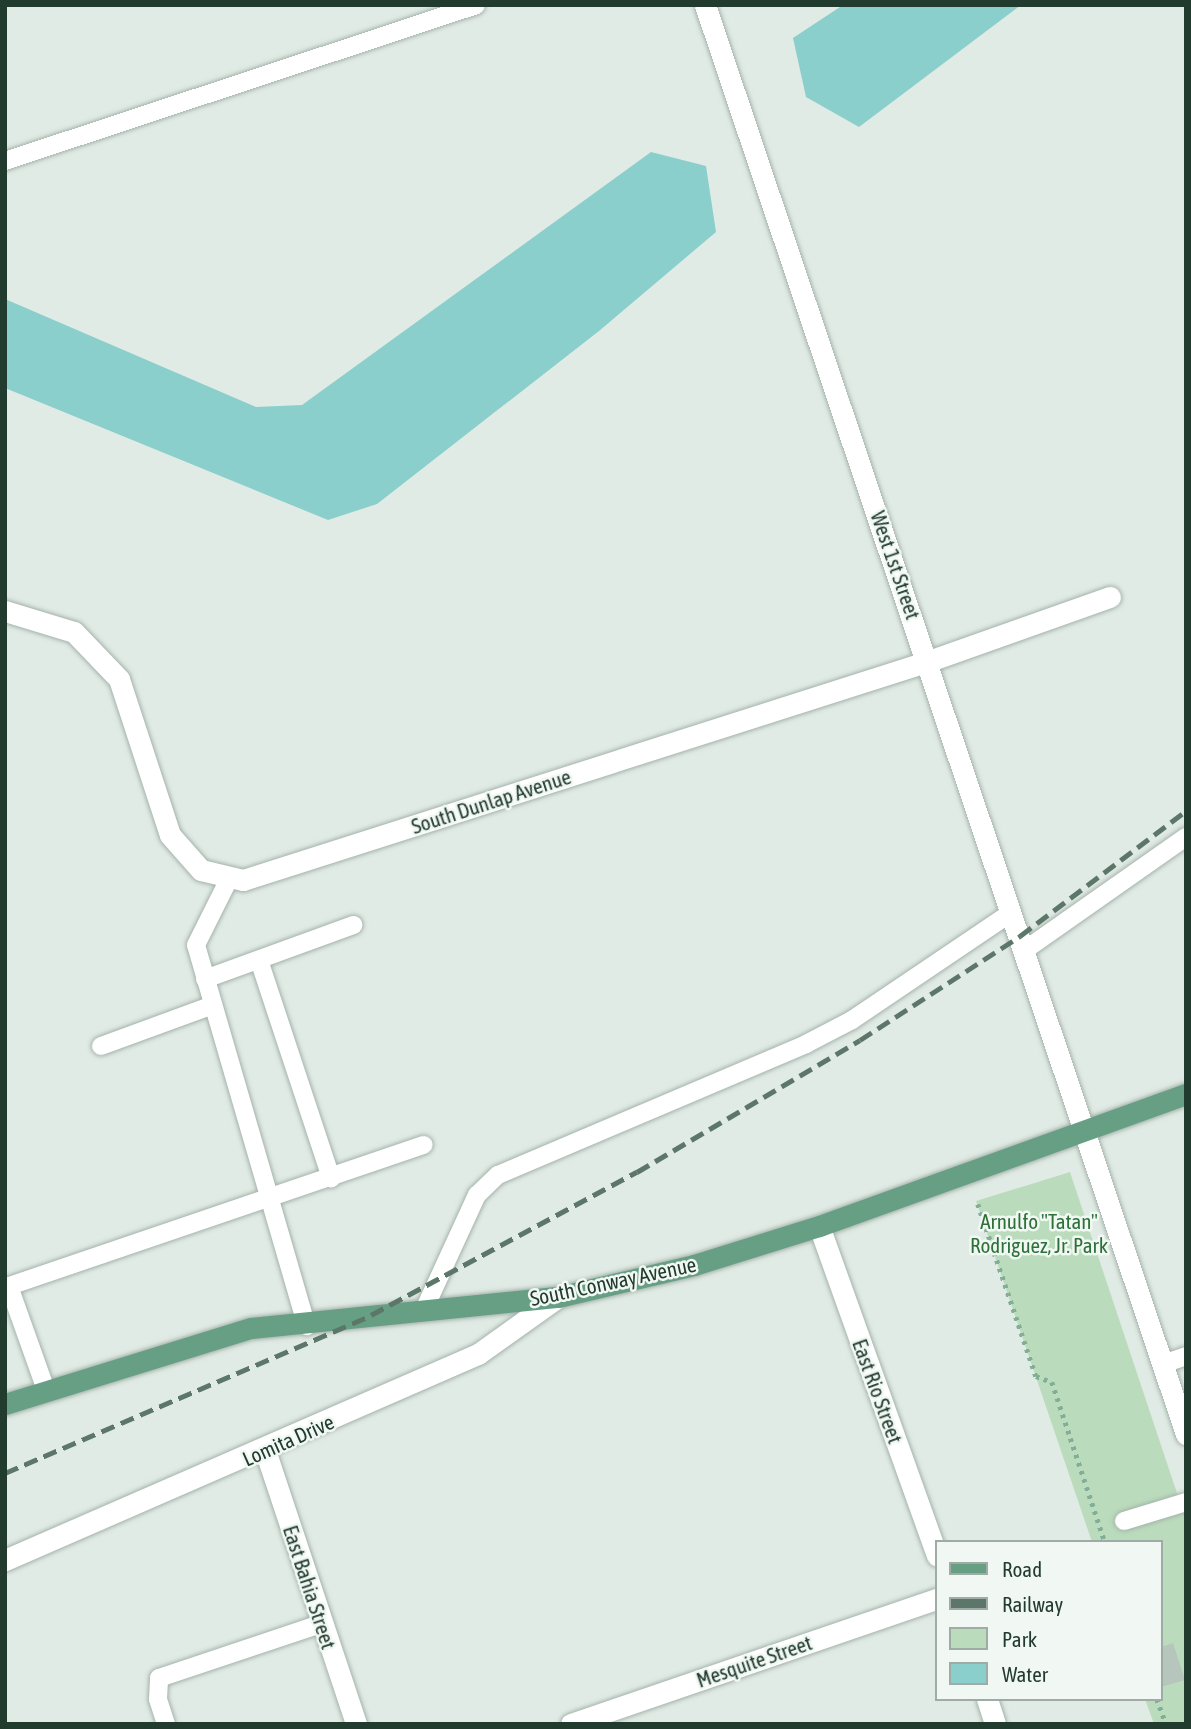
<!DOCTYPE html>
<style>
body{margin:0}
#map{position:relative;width:1191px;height:1729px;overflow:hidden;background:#e1ebe5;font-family:"Asap Condensed",sans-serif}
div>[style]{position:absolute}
.green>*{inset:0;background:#bbdcbc}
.water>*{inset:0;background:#8acfcb}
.building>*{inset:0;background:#b7c6bd}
.path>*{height:4.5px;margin-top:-2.25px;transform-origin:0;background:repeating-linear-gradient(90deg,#82ae97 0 3.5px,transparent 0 8.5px)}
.roads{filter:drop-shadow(0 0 2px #a4b3ab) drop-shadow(0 0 2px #a4b3ab)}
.lane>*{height:18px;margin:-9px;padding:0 9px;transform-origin:9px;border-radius:9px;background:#fff}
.street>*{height:21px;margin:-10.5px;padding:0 10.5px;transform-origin:10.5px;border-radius:10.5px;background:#fff}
.secondary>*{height:21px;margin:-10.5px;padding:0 10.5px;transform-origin:10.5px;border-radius:10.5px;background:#fff}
.primary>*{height:21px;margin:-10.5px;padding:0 10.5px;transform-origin:10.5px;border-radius:10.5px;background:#679f85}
.rail>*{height:5px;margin-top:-2.5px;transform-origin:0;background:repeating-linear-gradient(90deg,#5c776a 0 14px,transparent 0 21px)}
span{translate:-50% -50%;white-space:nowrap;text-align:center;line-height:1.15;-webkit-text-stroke:5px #f1f8f3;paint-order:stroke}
.street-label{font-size:21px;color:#223b2f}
.park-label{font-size:21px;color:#2d7139}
.frame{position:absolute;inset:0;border:7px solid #223b2f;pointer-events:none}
.legend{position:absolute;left:935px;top:1540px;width:228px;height:161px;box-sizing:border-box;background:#f1f8f3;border:2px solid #9eaca5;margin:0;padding:9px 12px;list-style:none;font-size:21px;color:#223b2f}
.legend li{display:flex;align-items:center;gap:14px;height:35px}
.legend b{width:35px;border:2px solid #9eaca5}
</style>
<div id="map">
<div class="green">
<div style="clip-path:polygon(1070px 1172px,1186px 1520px,1186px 1724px,1154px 1724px,1145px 1699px,1161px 1699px,1161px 1542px,1092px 1542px,976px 1201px)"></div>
</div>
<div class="water">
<div style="clip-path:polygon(843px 5px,1021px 5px,859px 127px,806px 97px,793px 38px)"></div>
<div style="clip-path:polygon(651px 152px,706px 166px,716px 232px,599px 331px,377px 504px,328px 520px,5px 388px,5px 299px,256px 407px,302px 405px)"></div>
</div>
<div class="building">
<div style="clip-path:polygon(1173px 1643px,1185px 1680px,1161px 1687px,1161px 1647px)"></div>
</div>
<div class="path">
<div style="left:978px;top:1204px;width:182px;rotate:71.4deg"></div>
<div style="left:1036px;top:1376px;width:17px;rotate:21deg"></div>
<div style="left:1052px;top:1382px;width:169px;rotate:71.7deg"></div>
<div style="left:1157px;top:1699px;width:27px;rotate:70deg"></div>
</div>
<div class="roads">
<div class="lane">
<div style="left:5px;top:161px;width:496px;rotate:-18.3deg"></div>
<div style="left:230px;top:877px;width:76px;rotate:116.6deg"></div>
<div style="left:196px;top:945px;width:397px;rotate:73.8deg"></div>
<div style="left:1025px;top:950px;width:197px;rotate:-35.1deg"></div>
<div style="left:259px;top:960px;width:230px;rotate:71.7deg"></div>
<div style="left:205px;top:979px;width:158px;rotate:-20deg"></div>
<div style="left:101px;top:1046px;width:119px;rotate:-20.1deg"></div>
<div style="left:424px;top:1310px;width:127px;rotate:-65.3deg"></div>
<div style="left:477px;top:1195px;width:29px;rotate:-44deg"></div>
<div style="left:498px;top:1175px;width:335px;rotate:-23deg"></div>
<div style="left:806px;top:1044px;width:52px;rotate:-27.6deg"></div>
<div style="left:852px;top:1020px;width:193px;rotate:-34deg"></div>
<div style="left:1163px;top:1364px;width:24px;rotate:-19deg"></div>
<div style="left:46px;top:1390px;width:110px;rotate:-109.6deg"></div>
<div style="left:9px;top:1286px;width:438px;rotate:-18.8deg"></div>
<div style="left:1124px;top:1521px;width:65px;rotate:-17deg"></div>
<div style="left:166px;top:1724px;width:26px;rotate:-108deg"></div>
<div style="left:158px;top:1699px;width:21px;rotate:-87deg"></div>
<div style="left:159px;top:1678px;width:173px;rotate:-18.5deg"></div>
</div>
<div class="street">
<div style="left:5px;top:611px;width:72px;rotate:16.9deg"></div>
<div style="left:74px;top:632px;width:65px;rotate:46.2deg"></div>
<div style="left:119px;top:679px;width:164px;rotate:71.9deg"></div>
<div style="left:170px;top:835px;width:47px;rotate:48.5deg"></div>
<div style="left:201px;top:870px;width:43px;rotate:13.4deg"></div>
<div style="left:243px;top:880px;width:720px;rotate:-17.71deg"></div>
<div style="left:929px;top:661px;width:192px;rotate:-19.5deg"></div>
<div style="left:819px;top:1226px;width:350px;rotate:70.3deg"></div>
<div style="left:265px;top:1450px;width:289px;rotate:71.6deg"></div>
<div style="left:5px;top:1560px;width:516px;rotate:-23.53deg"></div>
<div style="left:478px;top:1354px;width:98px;rotate:-35.5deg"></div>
<div style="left:987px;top:1699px;width:26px;rotate:72deg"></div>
<div style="left:571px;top:1724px;width:387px;rotate:-18.9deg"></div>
</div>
<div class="secondary">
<div style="left:705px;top:5px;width:1508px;rotate:71.4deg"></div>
</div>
<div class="primary">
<div style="left:5px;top:1404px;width:257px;rotate:-17.2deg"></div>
<div style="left:251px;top:1328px;width:309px;rotate:-5.8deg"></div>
<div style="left:558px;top:1297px;width:140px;rotate:-13.2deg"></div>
<div style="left:694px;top:1265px;width:131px;rotate:-17.3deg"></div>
<div style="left:819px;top:1226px;width:390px;rotate:-19.8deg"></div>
</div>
</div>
<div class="rail">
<div style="left:5px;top:1473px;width:399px;rotate:-23.3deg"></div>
<div style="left:371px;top:1315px;width:302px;rotate:-28.3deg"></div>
<div style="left:637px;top:1172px;width:259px;rotate:-30.6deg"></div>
<div style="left:860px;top:1040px;width:191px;rotate:-33deg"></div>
<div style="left:1020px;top:936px;width:208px;rotate:-37deg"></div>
</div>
<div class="street-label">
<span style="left:896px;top:565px;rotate:71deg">West 1st Street</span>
<span style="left:491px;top:801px;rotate:-18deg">South Dunlap Avenue</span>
<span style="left:613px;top:1281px;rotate:-12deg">South Conway Avenue</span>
<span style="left:878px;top:1391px;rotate:70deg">East Rio Street</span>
<span style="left:288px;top:1440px;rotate:-24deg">Lomita Drive</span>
<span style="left:310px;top:1587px;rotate:72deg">East Bahia Street</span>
<span style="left:754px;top:1661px;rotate:-19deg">Mesquite Street</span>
</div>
<div class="park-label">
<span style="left:1039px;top:1233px">Arnulfo "Tatan"<br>Rodriguez, Jr. Park</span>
</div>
<div class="frame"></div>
<ul class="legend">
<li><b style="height:9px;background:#679f85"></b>Road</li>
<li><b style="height:9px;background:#5c776a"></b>Railway</li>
<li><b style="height:19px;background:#bbdcbc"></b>Park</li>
<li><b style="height:19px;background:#8acfcb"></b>Water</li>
</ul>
</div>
